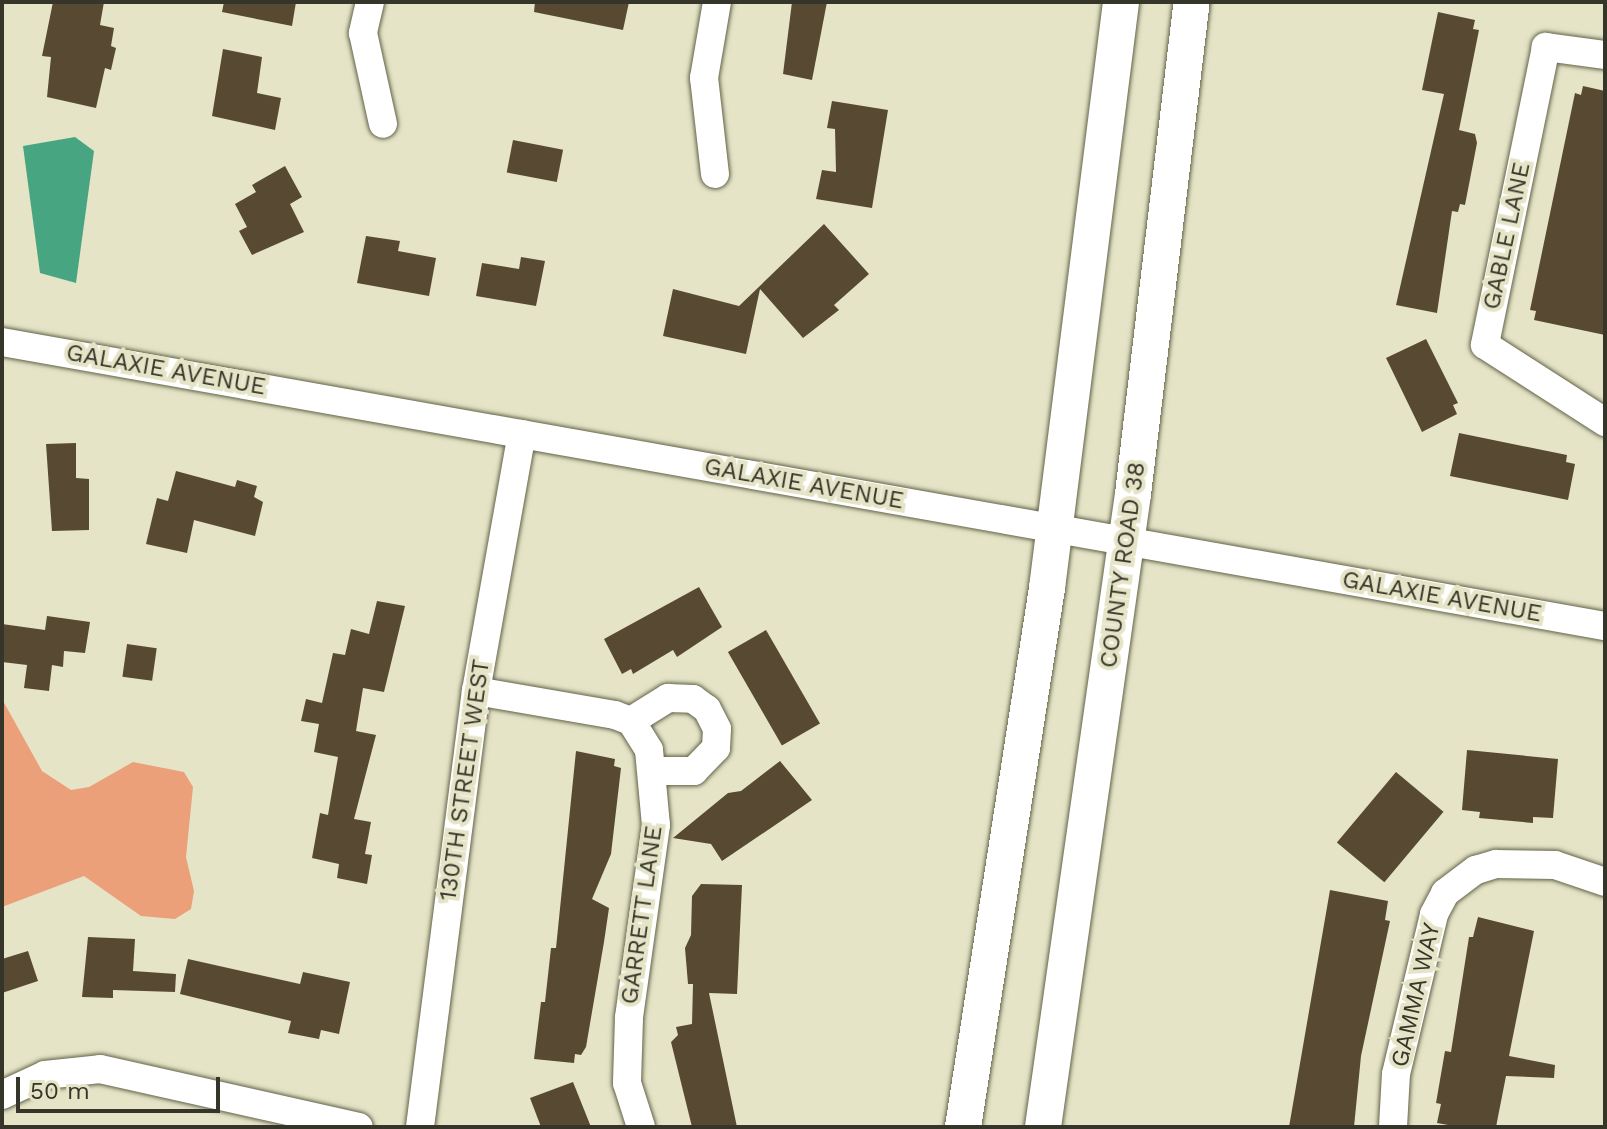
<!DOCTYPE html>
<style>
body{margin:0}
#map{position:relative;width:1607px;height:1129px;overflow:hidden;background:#e5e4c7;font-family:"Work Sans",sans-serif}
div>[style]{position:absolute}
.forest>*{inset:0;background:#eba07a}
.water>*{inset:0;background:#48a582}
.building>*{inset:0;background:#584933;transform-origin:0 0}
.roads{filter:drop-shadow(0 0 2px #636349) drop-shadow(0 0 2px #636349)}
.minor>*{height:28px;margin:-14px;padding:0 14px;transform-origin:14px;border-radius:14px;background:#fff}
.major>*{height:36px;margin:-18px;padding:0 18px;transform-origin:18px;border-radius:18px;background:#fff}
span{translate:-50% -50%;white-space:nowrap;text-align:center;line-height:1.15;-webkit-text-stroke:8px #e5e4c7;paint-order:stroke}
.street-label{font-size:24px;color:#36352a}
.frame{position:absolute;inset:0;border:4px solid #36352a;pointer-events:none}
.scale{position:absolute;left:16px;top:1077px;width:204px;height:36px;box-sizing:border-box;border:4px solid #36352a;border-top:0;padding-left:10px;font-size:24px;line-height:28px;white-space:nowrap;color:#36352a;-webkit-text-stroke:6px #e5e4c7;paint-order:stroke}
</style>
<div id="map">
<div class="forest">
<div style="clip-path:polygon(2px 699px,42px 771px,71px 790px,89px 787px,133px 762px,184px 772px,193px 787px,186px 857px,194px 891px,191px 909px,175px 919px,141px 916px,84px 876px,2px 907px)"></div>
</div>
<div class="water">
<div style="clip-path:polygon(75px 137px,94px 151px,76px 283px,40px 273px,23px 146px)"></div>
</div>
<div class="building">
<div style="clip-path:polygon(53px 2px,104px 2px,100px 25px,114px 28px,111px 46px,116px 48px,111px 70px,105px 68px,96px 108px,47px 97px,51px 57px,42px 56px)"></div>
<div style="clip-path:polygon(224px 2px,296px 2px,292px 26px,222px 12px)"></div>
<div style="clip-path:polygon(535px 2px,629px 2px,623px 30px,534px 12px)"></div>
<div style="clip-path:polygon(792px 2px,827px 2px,812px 80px,783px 74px)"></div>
<div style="clip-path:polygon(1438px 12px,1475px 20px,1473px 29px,1479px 30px,1459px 130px,1475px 134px,1477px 143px,1465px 205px,1460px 204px,1458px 212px,1452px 211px,1437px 313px,1396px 305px,1444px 94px,1422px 90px)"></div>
<div style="clip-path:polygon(223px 49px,262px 57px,257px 93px,281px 98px,275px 130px,212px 116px)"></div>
<div style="clip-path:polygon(1583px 86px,1605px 91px,1605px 335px,1534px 320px,1536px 311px,1530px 310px,1575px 93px,1581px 95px)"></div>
<div style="clip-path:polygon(832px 101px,888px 110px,872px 208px,816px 199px,822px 170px,836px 172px,835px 129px,827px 128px)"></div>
<div style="left:513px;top:140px;width:51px;height:33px;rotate:11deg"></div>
<div style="clip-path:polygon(285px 166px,302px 197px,290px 204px,304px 232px,252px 255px,239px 231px,247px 227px,235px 204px,256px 192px,252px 185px)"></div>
<div style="clip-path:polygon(824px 224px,869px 274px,834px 305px,839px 310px,803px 338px,760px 289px,746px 354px,663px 336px,673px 289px,739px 306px)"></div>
<div style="clip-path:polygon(366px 236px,400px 241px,398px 251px,436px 258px,429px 296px,357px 283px)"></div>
<div style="clip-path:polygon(521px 257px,545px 261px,536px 306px,476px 296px,482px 263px,519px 269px)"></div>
<div style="clip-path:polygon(1426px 339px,1458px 403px,1453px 405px,1457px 414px,1422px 432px,1386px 358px)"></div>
<div style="clip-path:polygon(1459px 433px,1567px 455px,1566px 462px,1575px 464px,1568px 500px,1450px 476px)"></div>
<div style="clip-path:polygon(76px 443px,76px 478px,89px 479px,89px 530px,52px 531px,46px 444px)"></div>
<div style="clip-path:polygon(176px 471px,235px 487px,237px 480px,257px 486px,254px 497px,263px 502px,255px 536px,194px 520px,187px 553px,146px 544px,157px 498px,168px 501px)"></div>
<div style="clip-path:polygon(699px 587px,722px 627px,677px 657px,673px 650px,633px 674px,631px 669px,622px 674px,604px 639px)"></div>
<div style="clip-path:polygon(377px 601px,405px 606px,384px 692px,363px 688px,356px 731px,376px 735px,354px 819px,371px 822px,365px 854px,372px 855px,367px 884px,337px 878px,339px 864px,312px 858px,320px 813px,328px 815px,338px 757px,314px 752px,319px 724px,301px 721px,306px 699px,322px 703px,333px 653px,345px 655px,351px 629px,369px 634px)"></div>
<div style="clip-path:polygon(47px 616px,90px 622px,85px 653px,64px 651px,63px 667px,52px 665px,49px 691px,24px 688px,27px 665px,2px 662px,2px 624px,45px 630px)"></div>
<div style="left:766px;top:630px;width:108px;height:44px;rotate:60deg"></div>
<div style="left:127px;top:644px;width:30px;height:33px;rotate:8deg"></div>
<div style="clip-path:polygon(1467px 750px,1558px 759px,1553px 818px,1533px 817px,1533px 823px,1479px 818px,1480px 812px,1462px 810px)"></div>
<div style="clip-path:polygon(576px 751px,615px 759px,614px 766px,621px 768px,611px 854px,592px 899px,609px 908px,604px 942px,586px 1047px,581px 1055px,575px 1054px,574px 1063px,534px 1059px,541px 1002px,545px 1002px,551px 948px,556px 948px)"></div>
<div style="clip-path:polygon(780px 761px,812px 800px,722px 861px,711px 844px,673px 838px,728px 793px,741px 791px)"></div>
<div style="left:1396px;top:772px;width:62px;height:92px;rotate:40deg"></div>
<div style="clip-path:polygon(701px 884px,742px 885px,737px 994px,709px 993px,737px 1127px,692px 1127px,671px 1042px,678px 1035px,676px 1027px,692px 1024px,693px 984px,688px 984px,685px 948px,691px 935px,692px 896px)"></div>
<div style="clip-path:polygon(1330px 890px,1388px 901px,1385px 920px,1390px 921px,1361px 1056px,1354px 1127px,1289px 1127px)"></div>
<div style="clip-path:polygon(1478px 917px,1534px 931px,1509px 1056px,1555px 1065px,1554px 1078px,1506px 1076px,1496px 1127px,1459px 1127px,1437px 1123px,1441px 1104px,1436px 1103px,1445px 1051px,1451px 1052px,1469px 937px,1473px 937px)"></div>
<div style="clip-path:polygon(88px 937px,135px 939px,133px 971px,176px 974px,175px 992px,113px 990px,113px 998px,82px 997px)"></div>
<div style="clip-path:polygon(28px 951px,38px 981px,2px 993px,2px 959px)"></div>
<div style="clip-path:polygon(188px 959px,300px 984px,303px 972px,350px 982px,339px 1034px,321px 1030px,319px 1039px,288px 1033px,291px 1021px,180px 994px)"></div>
<div style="clip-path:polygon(573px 1082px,591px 1127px,541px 1127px,530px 1098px)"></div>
</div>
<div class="roads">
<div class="minor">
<div style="left:370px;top:2px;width:32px;rotate:103deg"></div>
<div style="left:363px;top:33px;width:93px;rotate:77.6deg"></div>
<div style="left:1605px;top:55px;width:60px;rotate:-172.3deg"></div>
<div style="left:1546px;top:47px;width:304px;rotate:101.6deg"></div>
<div style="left:1485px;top:345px;width:143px;rotate:32.7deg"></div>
<div style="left:715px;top:174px;width:97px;rotate:-96.5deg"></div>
<div style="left:704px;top:78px;width:77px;rotate:-80.3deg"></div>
<div style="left:2px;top:342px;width:1628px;rotate:10.05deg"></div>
<div style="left:476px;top:691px;width:141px;rotate:9.8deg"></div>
<div style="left:615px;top:715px;width:17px;rotate:21deg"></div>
<div style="left:631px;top:721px;width:34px;rotate:58deg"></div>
<div style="left:649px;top:750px;width:75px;rotate:84.7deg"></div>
<div style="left:656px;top:825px;width:195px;rotate:98deg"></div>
<div style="left:629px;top:1018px;width:65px;rotate:91.8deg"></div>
<div style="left:627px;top:1083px;width:46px;rotate:72.3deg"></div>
<div style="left:631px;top:721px;width:44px;rotate:-31.9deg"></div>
<div style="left:668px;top:698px;width:25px;rotate:2deg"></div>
<div style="left:693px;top:699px;width:17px;rotate:36deg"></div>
<div style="left:707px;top:709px;width:22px;rotate:63deg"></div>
<div style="left:717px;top:729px;width:19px;rotate:93deg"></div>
<div style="left:716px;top:748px;width:32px;rotate:134deg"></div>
<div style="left:694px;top:771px;width:40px;rotate:180deg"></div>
<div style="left:2px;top:1095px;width:47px;rotate:-24.9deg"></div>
<div style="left:45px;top:1075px;width:55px;rotate:-6.2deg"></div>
<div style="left:100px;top:1069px;width:265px;rotate:12.6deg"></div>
<div style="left:420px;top:1127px;width:440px;rotate:-82.7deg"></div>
<div style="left:476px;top:691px;width:261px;rotate:-79.9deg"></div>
<div style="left:1393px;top:1127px;width:53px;rotate:-86.8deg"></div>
<div style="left:1396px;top:1074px;width:164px;rotate:-76.6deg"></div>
<div style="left:1434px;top:914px;width:24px;rotate:-62deg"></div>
<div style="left:1445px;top:893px;width:39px;rotate:-37deg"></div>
<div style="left:1476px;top:870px;width:21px;rotate:-17deg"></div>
<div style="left:1496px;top:864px;width:59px;rotate:1deg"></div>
<div style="left:1555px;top:865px;width:53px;rotate:18.8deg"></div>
</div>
<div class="major">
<div style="left:963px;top:1127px;width:546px;rotate:-81.14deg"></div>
<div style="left:1047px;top:588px;width:591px;rotate:-82.8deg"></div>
<div style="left:1043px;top:1127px;width:639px;rotate:-81.91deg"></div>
<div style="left:1133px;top:494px;width:496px;rotate:-83.2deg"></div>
</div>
</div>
<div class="street-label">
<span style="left:1507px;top:236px;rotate:-78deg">GABLE LANE</span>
<span style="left:166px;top:370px;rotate:10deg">GALAXIE AVENUE</span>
<span style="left:804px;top:484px;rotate:10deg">GALAXIE AVENUE</span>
<span style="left:1123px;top:565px;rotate:-82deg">COUNTY ROAD 38</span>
<span style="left:1442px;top:597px;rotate:10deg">GALAXIE AVENUE</span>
<span style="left:465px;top:780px;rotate:-82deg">130TH STREET WEST</span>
<span style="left:642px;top:915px;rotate:-82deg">GARRETT LANE</span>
<span style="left:1416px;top:995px;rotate:-77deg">GAMMA WAY</span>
</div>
<div class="frame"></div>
<div class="scale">50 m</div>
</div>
